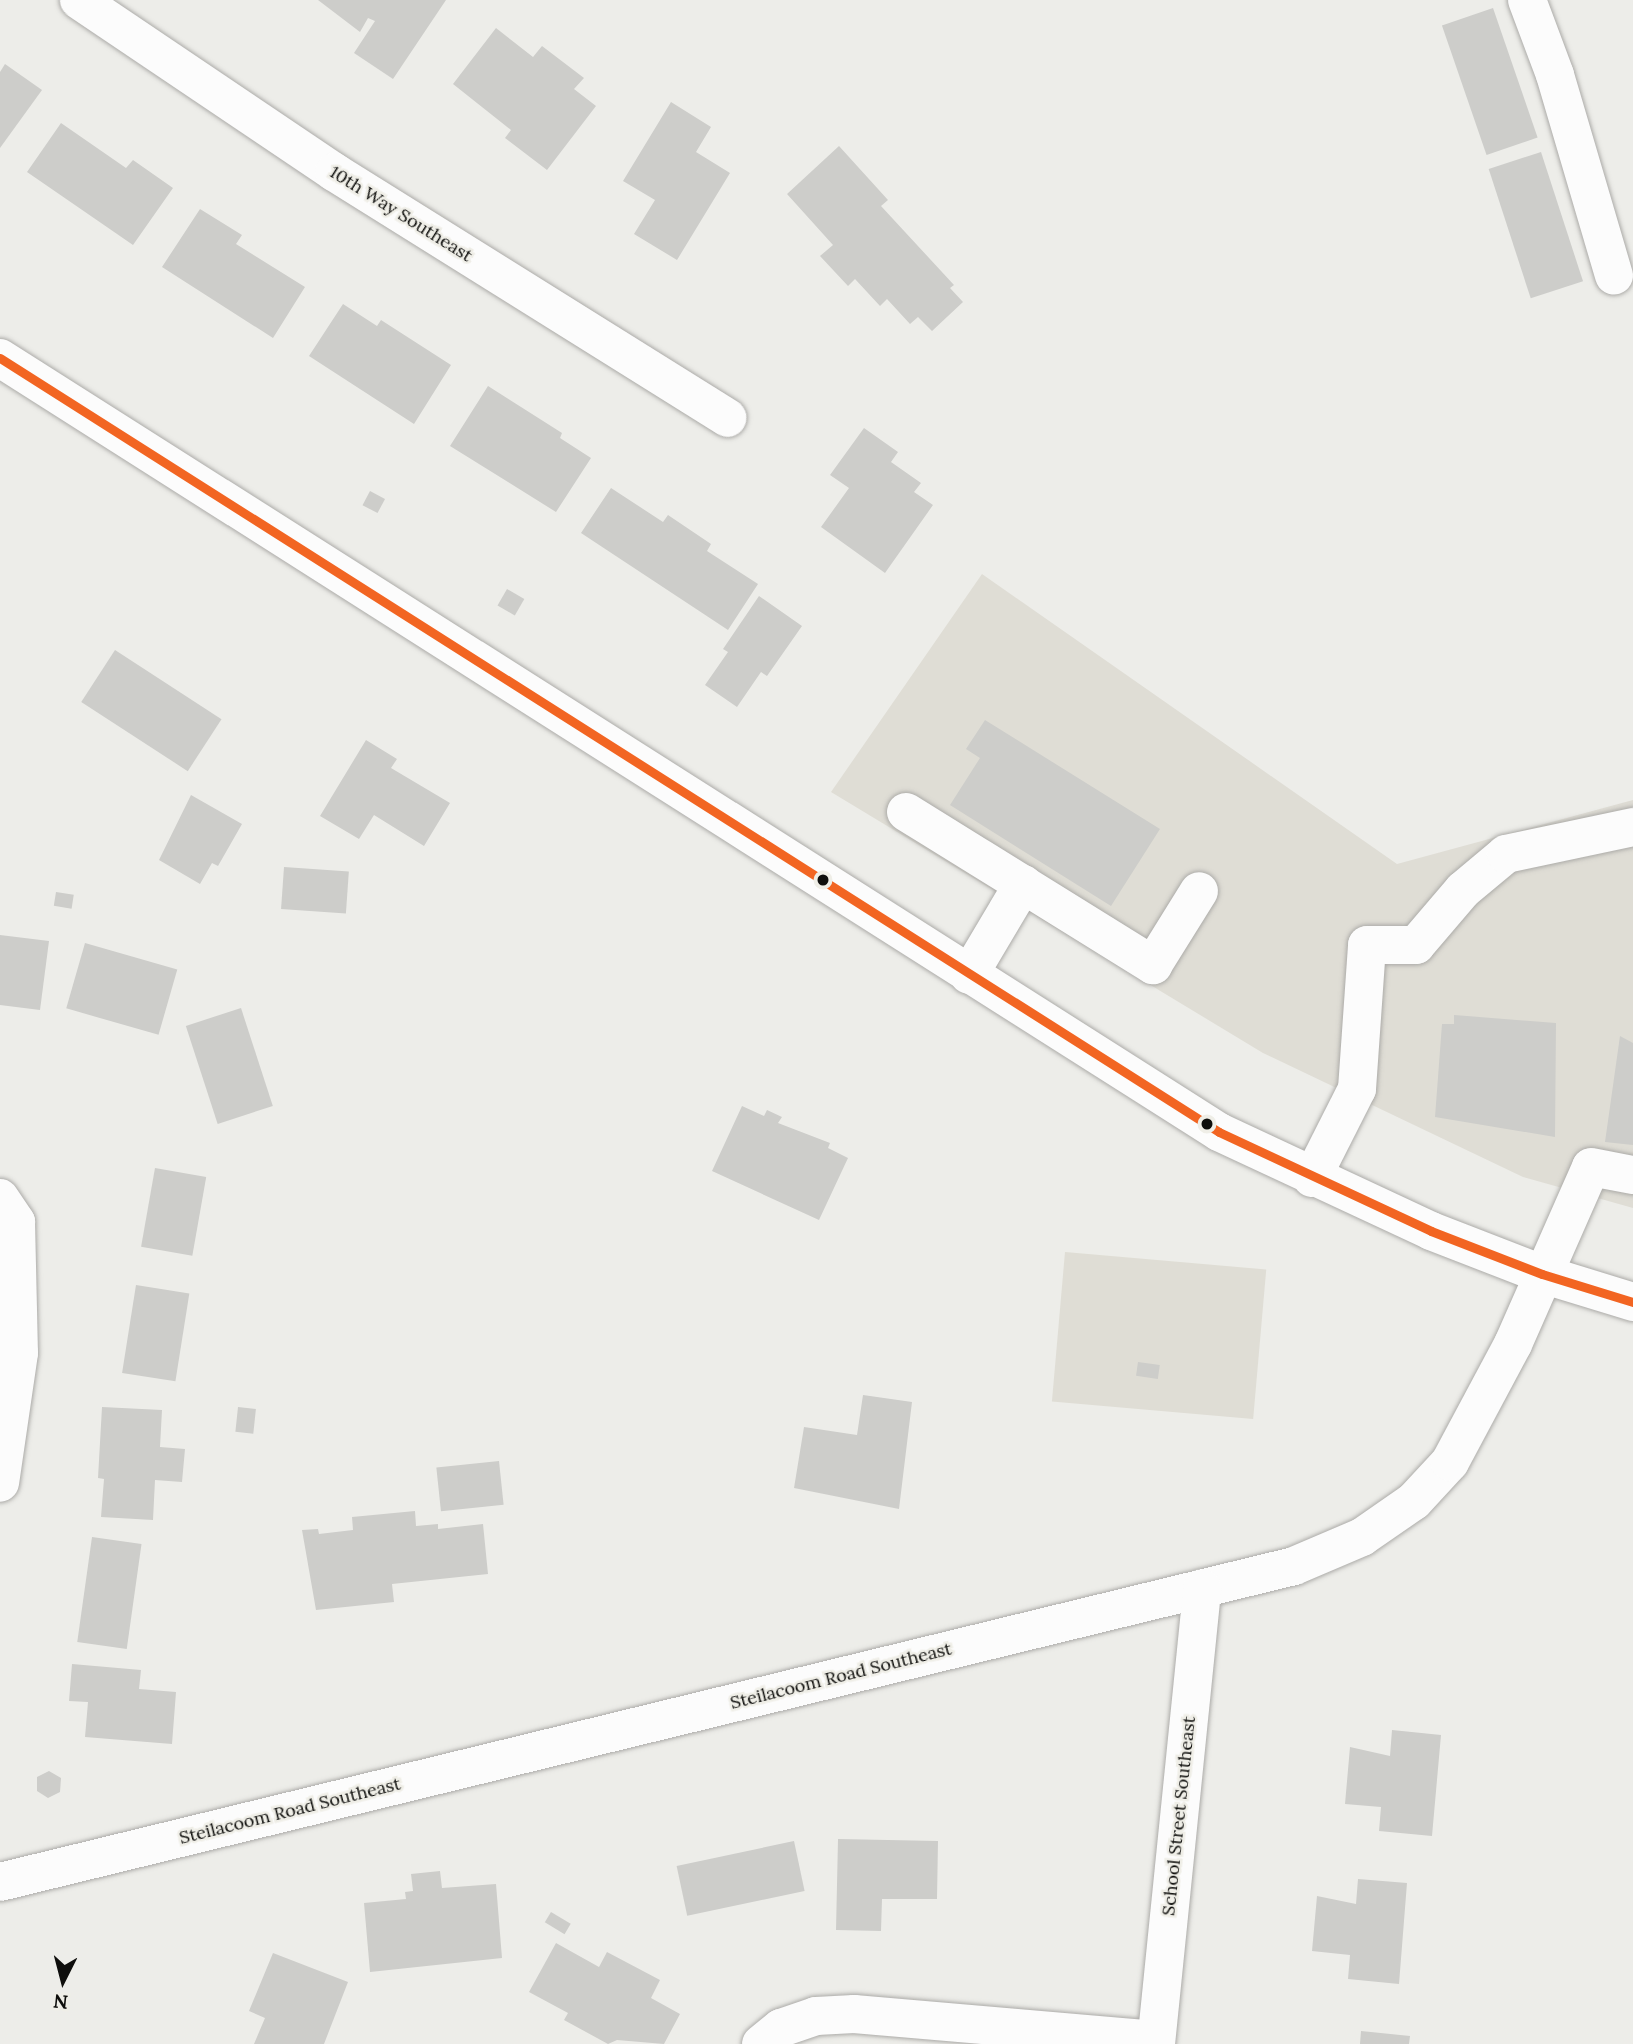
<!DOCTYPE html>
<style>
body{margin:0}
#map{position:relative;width:1633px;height:2044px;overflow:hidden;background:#edede9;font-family:Lora,serif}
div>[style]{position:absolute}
.built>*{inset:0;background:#dfddd5;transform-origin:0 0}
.building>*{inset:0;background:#cdcdca;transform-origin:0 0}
.roads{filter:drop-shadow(0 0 2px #acaba8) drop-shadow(0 0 2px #acaba8)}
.minor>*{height:38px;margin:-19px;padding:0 19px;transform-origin:19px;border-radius:19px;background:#fcfcfc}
.major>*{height:38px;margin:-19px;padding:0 19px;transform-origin:19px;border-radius:19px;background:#fcfcfc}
.bus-1>*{height:9px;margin:-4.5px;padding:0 4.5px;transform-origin:4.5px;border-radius:4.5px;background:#f26522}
.dots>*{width:19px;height:19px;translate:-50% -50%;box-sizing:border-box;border:4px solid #efeee7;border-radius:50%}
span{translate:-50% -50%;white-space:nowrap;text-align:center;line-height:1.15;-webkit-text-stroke:5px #efeee7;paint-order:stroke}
.street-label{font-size:18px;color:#0e0e0c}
.north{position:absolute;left:28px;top:1946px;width:70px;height:70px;-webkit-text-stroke:5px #efeee7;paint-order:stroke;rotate:186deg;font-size:19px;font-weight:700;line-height:28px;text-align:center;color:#0e0e0c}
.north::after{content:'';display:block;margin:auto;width:24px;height:32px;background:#0e0e0c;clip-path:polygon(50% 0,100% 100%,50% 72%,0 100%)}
</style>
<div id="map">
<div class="built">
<div style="clip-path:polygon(982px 574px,1397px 864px,1633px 800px,1633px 1208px,1523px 1177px,1263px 1053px,831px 792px)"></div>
<div style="left:1065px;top:1252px;width:202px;height:150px;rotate:5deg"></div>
</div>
<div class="building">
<div style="clip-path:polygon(318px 0,446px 0,393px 79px,354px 53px,375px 21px,368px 18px,360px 32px)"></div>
<div style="left:1493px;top:8px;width:137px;height:54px;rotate:71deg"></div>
<div style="clip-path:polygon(496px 28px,533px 57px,542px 46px,584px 78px,574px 89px,596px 106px,547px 170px,505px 138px,511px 130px,453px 84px)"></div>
<div style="clip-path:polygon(5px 64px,42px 90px,0 148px,0 72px)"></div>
<div style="clip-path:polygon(671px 102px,711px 127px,696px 152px,730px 173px,677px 260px,634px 234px,655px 200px,623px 181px)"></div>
<div style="clip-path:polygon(61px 123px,126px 168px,133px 160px,173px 188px,133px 245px,27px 172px)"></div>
<div style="clip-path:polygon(839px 146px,888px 200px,881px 206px,954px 285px,950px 288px,963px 302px,932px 331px,918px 317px,910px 324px,887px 299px,880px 306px,855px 279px,848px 286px,820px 256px,833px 245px,787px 194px)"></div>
<div style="left:1541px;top:152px;width:136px;height:55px;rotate:72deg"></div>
<div style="clip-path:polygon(200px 209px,242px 235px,236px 244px,305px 287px,273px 338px,162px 267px)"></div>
<div style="clip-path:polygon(343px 304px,377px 326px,381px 320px,451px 365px,414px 424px,309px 356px)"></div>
<div style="clip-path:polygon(488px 386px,562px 433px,560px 438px,591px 458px,556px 512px,450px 446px)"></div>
<div style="clip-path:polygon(864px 428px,898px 452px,891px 462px,921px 483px,914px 492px,933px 505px,885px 573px,821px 527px,849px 488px,830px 475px)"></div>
<div style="clip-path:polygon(611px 488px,663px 522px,668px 515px,711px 544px,707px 551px,758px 584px,728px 630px,581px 533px)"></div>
<div style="left:370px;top:491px;width:17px;height:16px;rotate:28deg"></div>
<div style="left:507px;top:589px;width:20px;height:19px;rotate:30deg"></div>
<div style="clip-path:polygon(759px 596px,802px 626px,767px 676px,761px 672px,737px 707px,705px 685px,728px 652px,723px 649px)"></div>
<div style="left:115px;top:650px;width:127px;height:62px;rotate:33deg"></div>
<div style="clip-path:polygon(985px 720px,1160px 829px,1111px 906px,950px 805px,980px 758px,966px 749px)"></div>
<div style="clip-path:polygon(366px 740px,397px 759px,391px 768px,450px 803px,424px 846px,374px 815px,359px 839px,320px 816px)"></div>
<div style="clip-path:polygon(191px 795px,242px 824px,218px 866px,212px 863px,200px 884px,159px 860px)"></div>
<div style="left:284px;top:867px;width:65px;height:42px;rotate:4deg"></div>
<div style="left:56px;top:892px;width:18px;height:14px;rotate:9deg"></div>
<div style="clip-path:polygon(0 935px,49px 941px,40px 1010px,0 1005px)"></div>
<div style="left:85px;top:943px;width:96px;height:68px;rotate:16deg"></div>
<div style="left:241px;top:1008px;width:103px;height:58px;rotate:72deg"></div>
<div style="clip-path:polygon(1454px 1015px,1556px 1023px,1555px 1137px,1435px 1117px,1442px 1024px,1454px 1024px)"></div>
<div style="clip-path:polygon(1620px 1036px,1633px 1043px,1633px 1145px,1605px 1142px)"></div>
<div style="clip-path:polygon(742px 1106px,764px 1116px,767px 1110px,782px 1117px,778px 1123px,830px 1143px,828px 1148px,848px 1158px,819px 1220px,712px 1171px)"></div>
<div style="left:155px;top:1168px;width:52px;height:80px;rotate:10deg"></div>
<div style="left:136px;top:1285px;width:54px;height:89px;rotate:9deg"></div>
<div style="left:1138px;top:1362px;width:22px;height:14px;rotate:8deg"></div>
<div style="clip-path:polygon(863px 1395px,912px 1402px,899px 1509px,794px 1488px,804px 1427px,857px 1435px)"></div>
<div style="clip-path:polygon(102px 1407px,162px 1410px,160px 1447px,185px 1449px,182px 1482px,155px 1480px,153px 1520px,101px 1517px,104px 1479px,98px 1478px)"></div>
<div style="left:238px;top:1407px;width:18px;height:25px;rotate:6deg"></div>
<div style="left:499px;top:1461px;width:44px;height:63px;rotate:84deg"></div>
<div style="clip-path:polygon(415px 1511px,416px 1526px,438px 1524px,438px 1529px,483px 1524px,488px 1574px,392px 1584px,394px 1602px,316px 1610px,302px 1530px,318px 1529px,319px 1534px,353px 1530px,352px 1517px)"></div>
<div style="left:92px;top:1537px;width:50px;height:106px;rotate:8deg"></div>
<div style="clip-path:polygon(72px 1664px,141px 1670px,139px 1689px,176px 1692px,172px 1744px,85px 1737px,88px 1702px,69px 1701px)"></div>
<div style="clip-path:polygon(1392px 1730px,1441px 1735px,1432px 1836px,1379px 1831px,1381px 1807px,1345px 1804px,1350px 1747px,1390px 1756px)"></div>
<div style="clip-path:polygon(49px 1771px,61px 1778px,60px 1792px,48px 1798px,37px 1791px,37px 1777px)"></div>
<div style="clip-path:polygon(838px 1839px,938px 1841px,937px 1899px,882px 1899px,881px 1931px,836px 1930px)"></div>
<div style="left:794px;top:1841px;width:51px;height:120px;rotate:78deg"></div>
<div style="clip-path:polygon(440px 1871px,442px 1888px,496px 1884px,502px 1958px,370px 1972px,364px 1903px,406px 1899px,405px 1892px,413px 1891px,411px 1874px)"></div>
<div style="clip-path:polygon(1358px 1879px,1407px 1883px,1399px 1984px,1348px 1979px,1350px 1955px,1312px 1951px,1317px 1896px,1356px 1904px)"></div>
<div style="left:551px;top:1912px;width:23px;height:12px;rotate:31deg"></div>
<div style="clip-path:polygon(556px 1943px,599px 1967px,607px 1952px,660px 1980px,651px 1998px,680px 2014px,664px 2044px,617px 2040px,608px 2044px,564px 2020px,568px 2013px,529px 1992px)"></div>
<div style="clip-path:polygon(273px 1953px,348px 1982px,324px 2044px,254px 2044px,265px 2018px,249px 2011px)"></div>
<div style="clip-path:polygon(1361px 2031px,1410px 2036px,1409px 2044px,1360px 2044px)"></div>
</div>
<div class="roads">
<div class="minor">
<div style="left:79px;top:0;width:308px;rotate:34deg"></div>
<div style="left:334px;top:172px;width:464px;rotate:32deg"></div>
<div style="left:1527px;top:0;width:80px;rotate:69.5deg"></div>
<div style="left:1555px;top:75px;width:209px;rotate:73.6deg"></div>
<div style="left:906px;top:812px;width:291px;rotate:31.8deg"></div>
<div style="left:1153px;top:965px;width:87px;rotate:-58.1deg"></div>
<div style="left:969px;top:975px;width:106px;rotate:-59.3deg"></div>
<div style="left:1312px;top:1178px;width:100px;rotate:-63.2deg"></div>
<div style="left:1357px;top:1089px;width:144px;rotate:-86deg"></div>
<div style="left:1367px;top:945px;width:49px"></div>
<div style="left:1416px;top:945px;width:72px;rotate:-49.5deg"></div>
<div style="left:1463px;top:890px;width:56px;rotate:-39.9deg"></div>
<div style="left:1506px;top:854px;width:130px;rotate:-12deg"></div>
<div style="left:0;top:1198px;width:29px;rotate:56deg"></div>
<div style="left:16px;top:1222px;width:131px;rotate:88.7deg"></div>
<div style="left:19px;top:1353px;width:131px;rotate:98.3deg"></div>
<div style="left:0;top:1882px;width:1332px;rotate:-13.72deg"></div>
<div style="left:1294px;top:1566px;width:74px;rotate:-23.1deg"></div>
<div style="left:1362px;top:1537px;width:63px;rotate:-34.7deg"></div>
<div style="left:1414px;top:1501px;width:53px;rotate:-47.3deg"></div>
<div style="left:1450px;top:1462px;width:134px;rotate:-61.9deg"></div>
<div style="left:1513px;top:1344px;width:193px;rotate:-66.2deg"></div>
<div style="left:1591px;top:1167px;width:43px;rotate:10.8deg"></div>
<div style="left:761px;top:2044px;width:26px;rotate:-39deg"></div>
<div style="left:781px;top:2028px;width:37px;rotate:-19deg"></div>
<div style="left:816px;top:2016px;width:38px;rotate:-3deg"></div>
<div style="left:854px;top:2014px;width:303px;rotate:4.9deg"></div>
<div style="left:1156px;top:2044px;width:458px;rotate:-84.2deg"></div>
</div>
<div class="major">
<div style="left:0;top:358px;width:1444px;rotate:32.41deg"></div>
<div style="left:1219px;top:1132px;width:234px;rotate:25deg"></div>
<div style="left:1431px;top:1231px;width:119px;rotate:21.2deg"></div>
<div style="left:1542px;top:1274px;width:95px;rotate:17.1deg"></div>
</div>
</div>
<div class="bus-1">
<div style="left:0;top:358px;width:1444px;rotate:32.41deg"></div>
<div style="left:1219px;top:1132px;width:234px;rotate:25deg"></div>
<div style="left:1431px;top:1231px;width:119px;rotate:21.2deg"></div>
<div style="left:1542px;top:1274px;width:95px;rotate:17.1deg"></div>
</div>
<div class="dots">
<div style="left:823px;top:880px;background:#0e0e0c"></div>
<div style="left:1207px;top:1124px;background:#0e0e0c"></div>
</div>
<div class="street-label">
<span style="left:401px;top:214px;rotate:32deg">10th Way Southeast</span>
<span style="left:841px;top:1676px;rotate:-14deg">Steilacoom Road Southeast</span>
<span style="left:290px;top:1811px;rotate:-14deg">Steilacoom Road Southeast</span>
<span style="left:1179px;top:1816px;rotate:-84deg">School Street Southeast</span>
</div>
<div class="north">N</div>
</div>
